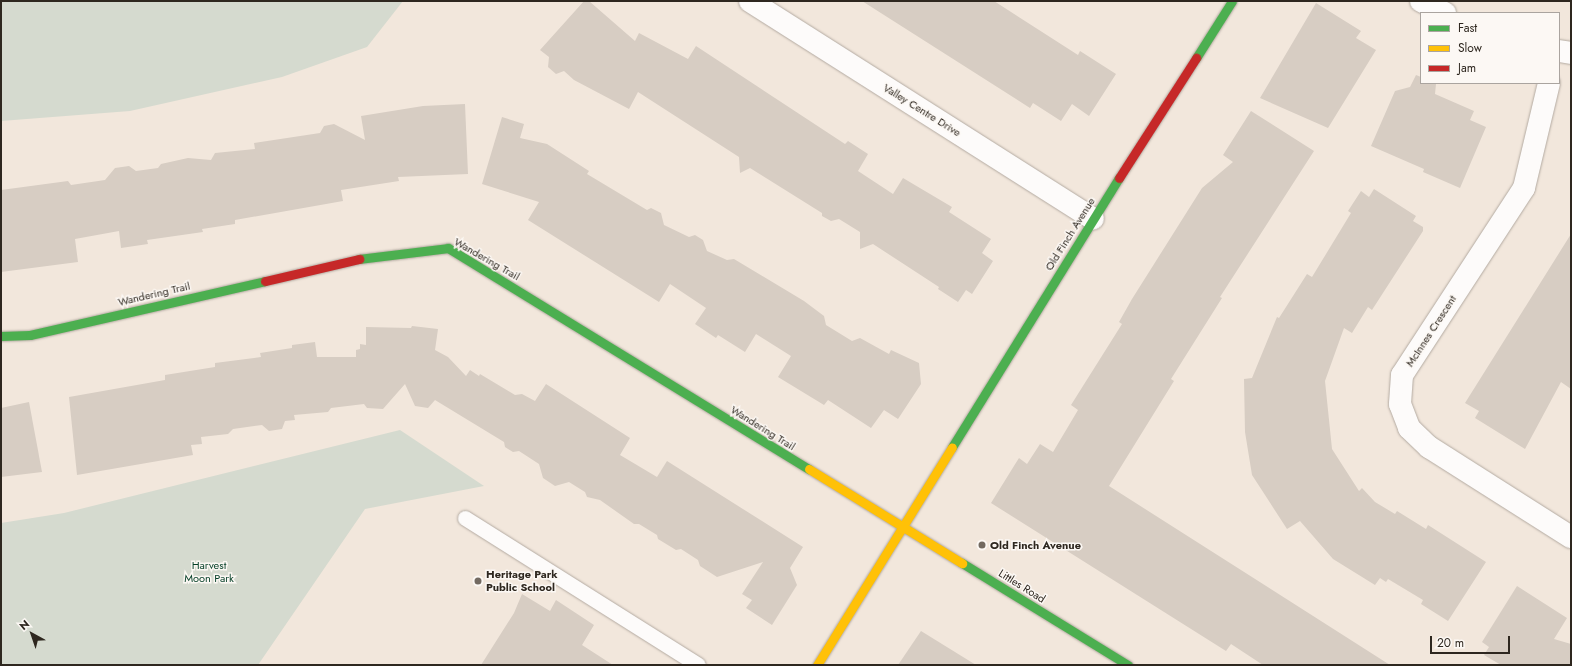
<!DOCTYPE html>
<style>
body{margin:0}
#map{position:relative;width:1572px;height:666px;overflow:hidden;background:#f2e7dc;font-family:Jost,sans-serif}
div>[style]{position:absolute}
.green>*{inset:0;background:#d5dacf}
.building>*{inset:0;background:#d7cdc3}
.roads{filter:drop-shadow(0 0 1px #b3aaa1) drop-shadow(0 0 1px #b3aaa1)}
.lane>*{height:15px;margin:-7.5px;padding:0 7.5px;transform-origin:7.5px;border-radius:7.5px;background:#fdfbfa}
.street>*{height:22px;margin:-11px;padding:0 11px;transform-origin:11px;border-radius:11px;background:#fdfbfa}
.fast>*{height:9px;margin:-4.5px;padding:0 4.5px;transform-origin:4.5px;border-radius:4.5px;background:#4caf50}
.slow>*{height:9px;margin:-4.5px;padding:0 4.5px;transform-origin:4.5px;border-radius:4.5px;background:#ffc107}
.jam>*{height:9px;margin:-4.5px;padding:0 4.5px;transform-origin:4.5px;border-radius:4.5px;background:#c62828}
.dots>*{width:11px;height:11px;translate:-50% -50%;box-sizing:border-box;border:2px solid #fcf8f4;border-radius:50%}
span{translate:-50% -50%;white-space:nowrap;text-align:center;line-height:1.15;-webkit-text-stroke:3px #fcf8f4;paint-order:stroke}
.street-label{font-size:11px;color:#2e271f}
.poi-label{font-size:11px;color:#2e271f;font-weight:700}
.left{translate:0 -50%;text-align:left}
.park-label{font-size:11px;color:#033e26}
.frame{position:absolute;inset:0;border:2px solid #2e271f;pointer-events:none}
.legend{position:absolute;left:1420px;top:12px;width:140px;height:72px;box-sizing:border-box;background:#fcf8f4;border:1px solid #aaa49f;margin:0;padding:5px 7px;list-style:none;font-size:12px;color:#2e271f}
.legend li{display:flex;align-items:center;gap:8px;height:20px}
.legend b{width:20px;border:1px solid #aaa49f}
.north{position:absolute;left:12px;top:614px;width:40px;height:40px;-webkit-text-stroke:3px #fcf8f4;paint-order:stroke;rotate:320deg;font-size:11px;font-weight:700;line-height:16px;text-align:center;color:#2e271f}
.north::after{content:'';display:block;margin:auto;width:14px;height:18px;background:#2e271f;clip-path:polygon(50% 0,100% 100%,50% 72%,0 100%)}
.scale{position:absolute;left:1430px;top:636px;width:80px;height:18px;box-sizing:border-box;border:2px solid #2e271f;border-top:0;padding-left:5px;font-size:12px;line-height:14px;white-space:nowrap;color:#2e271f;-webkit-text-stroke:3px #fcf8f4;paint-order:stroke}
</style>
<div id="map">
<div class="green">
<div style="clip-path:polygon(1px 1px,403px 1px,367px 47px,282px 77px,130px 111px,1px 121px)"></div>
<div style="clip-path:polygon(400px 430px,484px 486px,365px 509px,258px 665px,1px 665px,1px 523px,64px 513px)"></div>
</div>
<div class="building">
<div style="clip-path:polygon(584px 1px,589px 1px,635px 41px,639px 33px,688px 59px,696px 46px,845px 144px,848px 141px,868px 154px,858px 171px,893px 194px,903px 178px,952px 207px,949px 212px,991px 239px,982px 253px,993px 261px,972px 294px,966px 290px,958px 302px,938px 289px,939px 287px,873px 244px,860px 249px,860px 232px,839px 219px,831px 221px,822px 216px,822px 213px,750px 168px,740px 173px,739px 157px,638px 92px,629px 109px,574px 80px,564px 71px,556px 74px,548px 67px,549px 57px,540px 50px)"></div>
<div style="clip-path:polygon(862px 1px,994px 1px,1078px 55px,1080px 51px,1116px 74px,1089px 116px,1072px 104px,1061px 121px,1033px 103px,1030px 108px)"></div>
<div style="clip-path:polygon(1316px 3px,1361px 31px,1356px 38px,1376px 50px,1328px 128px,1260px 98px)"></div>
<div style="clip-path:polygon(1416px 75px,1421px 77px,1421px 83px,1436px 84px,1435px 94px,1474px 111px,1470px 120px,1486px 127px,1460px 188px,1423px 172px,1424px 169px,1371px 146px,1395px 91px,1410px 87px)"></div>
<div style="clip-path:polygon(465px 104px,468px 174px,398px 177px,399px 181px,341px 190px,343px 201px,235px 220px,235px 224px,202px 229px,203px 232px,147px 240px,148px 244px,121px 248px,119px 231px,75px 239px,78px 262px,1px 272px,1px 190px,68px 181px,71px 185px,105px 180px,115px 168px,129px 166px,136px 171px,158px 168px,161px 164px,188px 158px,211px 160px,215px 153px,255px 149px,254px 143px,320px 133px,324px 126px,334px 124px,365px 140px,361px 116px,423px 106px)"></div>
<div style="clip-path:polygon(1251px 111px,1314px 151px,1220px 297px,1222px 298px,1171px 379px,1174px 381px,1109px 486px,1390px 665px,1263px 665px,1231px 644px,1226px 651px,991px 503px,1019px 458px,1027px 464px,1040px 444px,1053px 452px,1078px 410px,1071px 405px,1122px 324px,1119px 322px,1132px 299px,1202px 188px,1233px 162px,1223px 155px)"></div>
<div style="clip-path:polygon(502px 117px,524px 124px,520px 138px,547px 144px,589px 171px,587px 174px,647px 210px,651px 208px,661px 213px,664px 225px,689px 237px,695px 235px,703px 240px,707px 251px,727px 260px,734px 259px,804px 301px,824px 316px,826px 325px,852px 341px,860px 338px,889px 354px,891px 350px,919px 363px,921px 384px,898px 419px,884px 410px,871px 428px,828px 400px,824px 405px,778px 377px,791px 356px,756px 334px,745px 352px,718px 335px,716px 338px,695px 324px,706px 308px,670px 284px,659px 302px,528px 220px,539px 202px,482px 184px)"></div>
<div style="clip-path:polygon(1374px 189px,1416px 216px,1413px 221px,1423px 227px,1423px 231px,1372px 310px,1368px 307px,1352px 333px,1344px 328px,1325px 381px,1332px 449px,1359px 491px,1362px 488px,1375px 502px,1395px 514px,1397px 511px,1426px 529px,1428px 525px,1486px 562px,1448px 621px,1421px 604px,1423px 600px,1388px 579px,1386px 582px,1380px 578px,1375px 585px,1333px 559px,1300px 521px,1287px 529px,1252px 475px,1245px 432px,1244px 379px,1252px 378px,1277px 317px,1279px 318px,1307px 274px,1312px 277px,1351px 213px,1348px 211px,1361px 191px,1369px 197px)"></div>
<div style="clip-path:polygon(1571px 234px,1571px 389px,1561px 382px,1525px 449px,1475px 418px,1479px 411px,1465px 403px)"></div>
<div style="clip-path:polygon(412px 326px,438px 329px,435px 350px,448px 357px,466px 376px,470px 370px,479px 376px,480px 374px,515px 395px,522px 394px,535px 401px,546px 384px,630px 438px,620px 455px,657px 477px,667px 461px,803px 547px,790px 568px,797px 585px,772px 625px,746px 608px,752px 600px,742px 594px,763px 562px,717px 577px,700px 566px,698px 560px,681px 549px,676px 550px,658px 539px,657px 535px,639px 524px,634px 524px,600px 500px,587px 497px,585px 492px,569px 482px,555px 486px,543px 478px,539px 464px,519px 451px,513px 452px,505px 447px,504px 442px,435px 400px,428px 408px,415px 406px,405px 384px,383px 409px,367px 408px,364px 404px,331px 408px,328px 412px,294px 415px,295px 420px,285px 421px,282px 429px,269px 431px,262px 425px,233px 429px,228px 434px,201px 437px,202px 444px,191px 445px,193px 455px,77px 475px,69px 397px,165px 380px,165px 375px,215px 367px,215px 363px,261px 357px,260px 353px,292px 348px,292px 345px,315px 342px,317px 357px,356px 357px,356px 350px,360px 349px,360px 344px,366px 345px,366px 327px,411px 328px)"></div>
<div style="clip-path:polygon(29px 402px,42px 472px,1px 477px,1px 408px)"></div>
<div style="clip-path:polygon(1517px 586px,1567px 618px,1554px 639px,1571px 644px,1571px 665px,1501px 665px,1484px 655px,1489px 647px,1482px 642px)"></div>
<div style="clip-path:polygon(522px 594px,550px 611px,556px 600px,594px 625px,582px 645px,613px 665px,481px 665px,514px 613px)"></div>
<div style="clip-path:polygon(921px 631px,976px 665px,898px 665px)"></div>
</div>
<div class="roads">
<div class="lane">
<div style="left:465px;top:518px;width:275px;rotate:32.2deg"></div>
</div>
<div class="street">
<div style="left:750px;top:1px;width:406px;rotate:32.4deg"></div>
<div style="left:1421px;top:1px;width:27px;rotate:27deg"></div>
<div style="left:1559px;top:51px;width:12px;rotate:9deg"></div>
<div style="left:1549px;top:83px;width:108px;rotate:103.4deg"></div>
<div style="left:1524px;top:188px;width:223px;rotate:123.1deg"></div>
<div style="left:1402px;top:375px;width:29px;rotate:94deg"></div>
<div style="left:1400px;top:404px;width:26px;rotate:69deg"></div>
<div style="left:1409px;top:428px;width:28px;rotate:44deg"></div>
<div style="left:1429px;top:447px;width:168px;rotate:32.4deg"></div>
</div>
<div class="fast">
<div style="left:1196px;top:58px;width:67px;rotate:-57.7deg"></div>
<div style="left:359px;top:259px;width:90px;rotate:-7deg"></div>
<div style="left:448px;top:248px;width:423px;rotate:31.5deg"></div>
<div style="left:1px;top:336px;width:29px;rotate:-2deg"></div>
<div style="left:30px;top:335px;width:241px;rotate:-12.9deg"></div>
<div style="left:952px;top:447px;width:317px;rotate:-58.2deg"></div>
<div style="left:962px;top:563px;width:195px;rotate:31.6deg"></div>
</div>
<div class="slow">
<div style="left:809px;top:469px;width:180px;rotate:31.6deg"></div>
<div style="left:817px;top:665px;width:256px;rotate:-58.2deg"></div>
</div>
<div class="jam">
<div style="left:1119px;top:178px;width:143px;rotate:-57.3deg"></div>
<div style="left:265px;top:281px;width:97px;rotate:-13.2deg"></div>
</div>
</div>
<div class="dots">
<div style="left:982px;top:545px;background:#736a61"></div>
<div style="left:478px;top:581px;background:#736a61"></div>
</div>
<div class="street-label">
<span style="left:922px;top:110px;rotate:32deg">Valley Centre Drive</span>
<span style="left:1070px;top:234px;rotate:-58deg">Old Finch Avenue</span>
<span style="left:487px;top:259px;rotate:30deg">Wandering Trail</span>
<span style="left:154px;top:294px;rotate:-13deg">Wandering Trail</span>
<span style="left:1431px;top:331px;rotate:-57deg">McInnes Crescent</span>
<span style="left:763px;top:428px;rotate:32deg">Wandering Trail</span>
<span style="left:1022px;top:586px;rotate:32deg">Littles Road</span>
</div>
<div class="poi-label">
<span class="left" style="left:990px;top:545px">Old Finch Avenue</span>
<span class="left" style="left:486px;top:581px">Heritage Park<br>Public School</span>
</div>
<div class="park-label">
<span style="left:209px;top:572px">Harvest<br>Moon Park</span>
</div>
<div class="frame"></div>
<ul class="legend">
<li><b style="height:5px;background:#4caf50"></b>Fast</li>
<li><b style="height:5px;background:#ffc107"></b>Slow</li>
<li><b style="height:5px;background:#c62828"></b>Jam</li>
</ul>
<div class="north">N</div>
<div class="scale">20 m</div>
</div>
